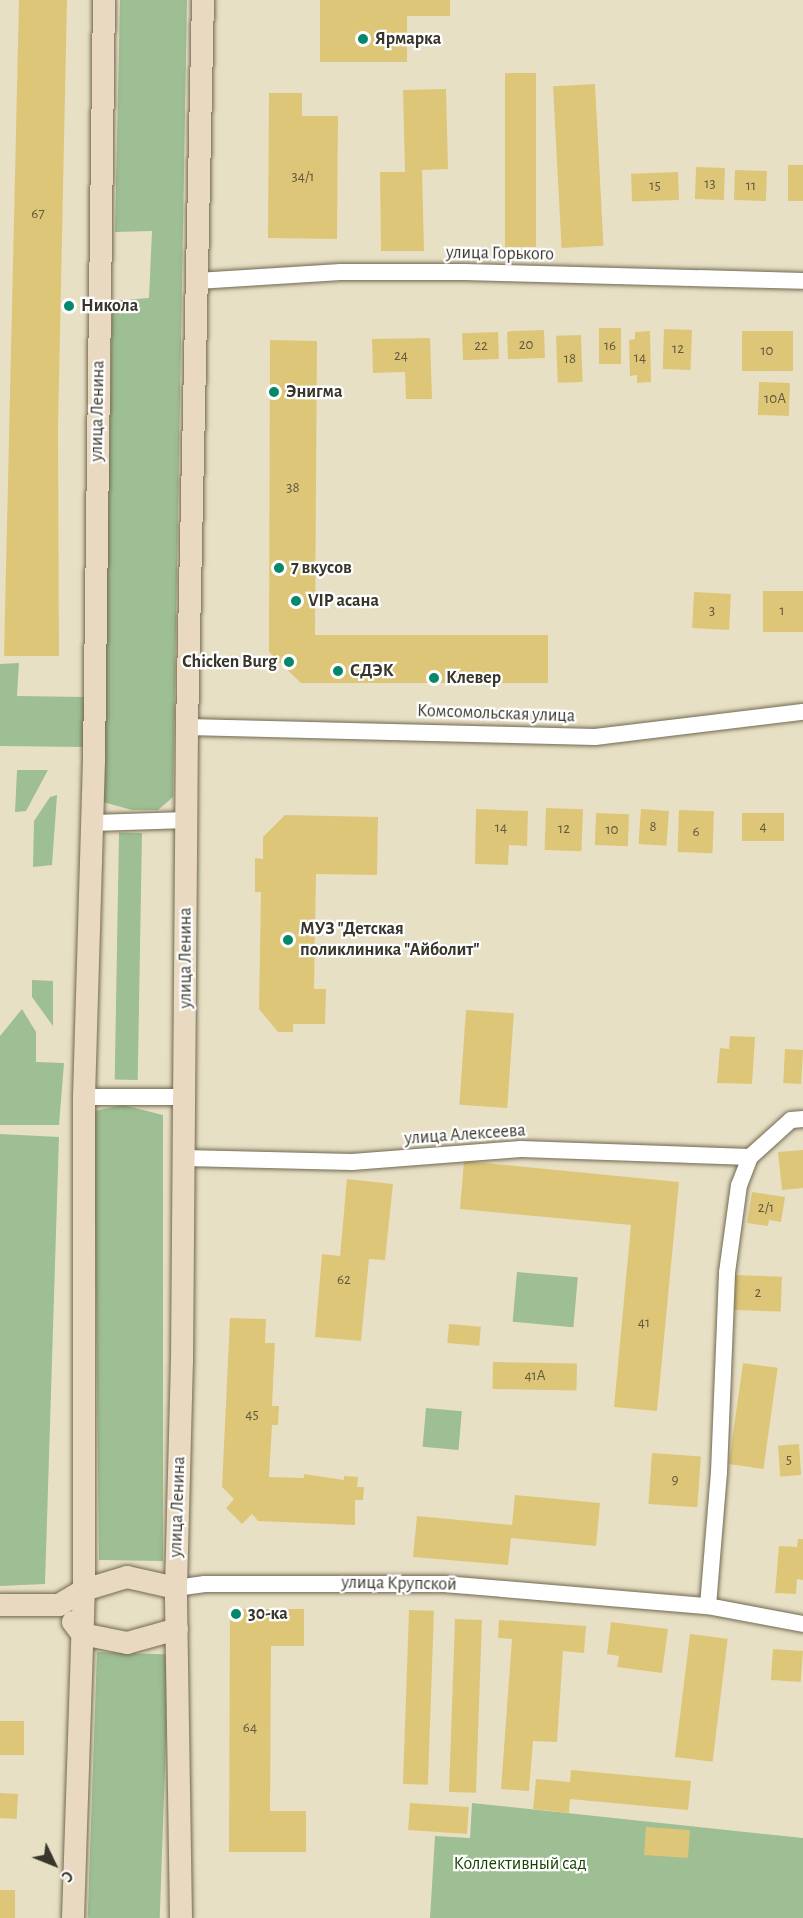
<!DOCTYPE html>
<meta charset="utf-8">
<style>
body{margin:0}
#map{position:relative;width:803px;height:1918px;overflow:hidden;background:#e8e0c5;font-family:"Alegreya Sans",sans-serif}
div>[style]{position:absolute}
.green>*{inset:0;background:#9ebe93;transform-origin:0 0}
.building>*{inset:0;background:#dec679;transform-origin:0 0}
.roads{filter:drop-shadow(0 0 2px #706951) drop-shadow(0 0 2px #706951)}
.minor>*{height:16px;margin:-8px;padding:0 8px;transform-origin:8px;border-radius:8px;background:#fff}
.secondary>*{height:22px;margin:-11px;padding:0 11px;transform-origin:11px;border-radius:11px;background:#e9d9c1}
.dots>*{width:16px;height:16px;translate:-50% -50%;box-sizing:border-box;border:3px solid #fff;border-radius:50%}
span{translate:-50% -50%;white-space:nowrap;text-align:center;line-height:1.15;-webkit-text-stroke:4.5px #fff;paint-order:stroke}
.number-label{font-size:15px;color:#62593e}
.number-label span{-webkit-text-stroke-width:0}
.poi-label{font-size:18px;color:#38352b;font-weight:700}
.left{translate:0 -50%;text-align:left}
.right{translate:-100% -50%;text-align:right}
.street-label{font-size:18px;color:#38352b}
.park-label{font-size:18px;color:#174300}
.north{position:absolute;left:24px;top:1834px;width:60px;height:60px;-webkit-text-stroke:4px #fff;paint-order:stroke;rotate:133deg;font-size:16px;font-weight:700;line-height:24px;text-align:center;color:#38352b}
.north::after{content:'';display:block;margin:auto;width:21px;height:27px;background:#38352b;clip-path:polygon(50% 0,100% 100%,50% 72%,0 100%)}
</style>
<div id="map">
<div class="green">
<div style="clip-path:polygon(120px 0,187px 0,173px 797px,158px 810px,132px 810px,103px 802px,112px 301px,149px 298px,152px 231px,115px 232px)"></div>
<div style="clip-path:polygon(19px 663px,17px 696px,86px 697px,84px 747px,0 746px,0 664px)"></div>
<div style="clip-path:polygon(17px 770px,48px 770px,26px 811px,15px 812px)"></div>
<div style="clip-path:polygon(57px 795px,52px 865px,33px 867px,34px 821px,50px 797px)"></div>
<div style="left:142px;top:833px;width:247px;height:23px;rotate:91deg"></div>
<div style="clip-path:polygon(32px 980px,53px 981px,53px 1026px,32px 997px)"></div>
<div style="clip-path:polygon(22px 1009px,36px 1032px,36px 1062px,64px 1063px,59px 1125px,0 1125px,0 1036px)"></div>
<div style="clip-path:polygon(123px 1105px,163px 1115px,163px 1561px,99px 1560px,94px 1111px)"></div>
<div style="clip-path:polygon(0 1134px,59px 1137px,45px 1584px,0 1586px)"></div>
<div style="left:517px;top:1272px;width:61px;height:50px;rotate:5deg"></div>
<div style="left:426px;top:1408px;width:36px;height:39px;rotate:5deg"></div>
<div style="left:97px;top:1652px;width:72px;height:266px;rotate:2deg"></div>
<div style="clip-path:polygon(472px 1803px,803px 1838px,803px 1918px,430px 1918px,435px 1836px,470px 1838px)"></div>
</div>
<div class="building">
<div style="clip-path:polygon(19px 0,67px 0,58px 429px,59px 656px,4px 656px)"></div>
<div style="clip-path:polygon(320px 0,450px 0,450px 16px,407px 16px,407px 62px,320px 62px)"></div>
<div style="left:505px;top:73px;width:31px;height:174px"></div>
<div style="left:595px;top:84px;width:162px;height:42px;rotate:87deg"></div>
<div style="clip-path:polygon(446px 89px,448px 169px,422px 170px,424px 251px,381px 251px,380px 172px,405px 172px,403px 90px)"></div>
<div style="clip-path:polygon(269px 93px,302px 93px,302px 116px,338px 116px,337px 239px,268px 238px)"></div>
<div style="left:788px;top:165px;width:15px;height:36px"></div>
<div style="left:696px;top:167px;width:29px;height:32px;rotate:2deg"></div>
<div style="left:735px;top:170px;width:32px;height:30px;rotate:2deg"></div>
<div style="left:678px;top:172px;width:28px;height:47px;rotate:88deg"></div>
<div style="left:599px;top:328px;width:22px;height:36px"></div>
<div style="left:664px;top:329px;width:28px;height:40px;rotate:2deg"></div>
<div style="left:544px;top:330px;width:28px;height:37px;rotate:88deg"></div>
<div style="clip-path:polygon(650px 331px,651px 382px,637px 383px,637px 375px,630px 376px,629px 340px,635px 339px,635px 332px)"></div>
<div style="left:742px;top:331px;width:51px;height:40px"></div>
<div style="left:498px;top:332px;width:27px;height:36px;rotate:88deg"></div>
<div style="left:581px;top:335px;width:47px;height:25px;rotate:88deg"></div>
<div style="clip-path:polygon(430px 338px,432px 399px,406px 399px,405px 372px,373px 373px,372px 339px)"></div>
<div style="clip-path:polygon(270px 340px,317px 341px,315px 635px,548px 635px,548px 683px,301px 683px,269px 652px)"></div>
<div style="left:759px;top:382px;width:31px;height:33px;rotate:2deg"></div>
<div style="left:763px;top:591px;width:40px;height:41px"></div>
<div style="left:694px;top:592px;width:37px;height:36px;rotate:3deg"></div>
<div style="left:546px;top:808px;width:37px;height:42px;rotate:2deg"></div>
<div style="clip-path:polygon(476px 809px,528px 811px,527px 846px,509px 845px,508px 865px,475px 864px)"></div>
<div style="left:641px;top:809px;width:28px;height:35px;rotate:4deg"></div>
<div style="left:679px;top:810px;width:35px;height:42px;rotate:2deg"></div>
<div style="left:596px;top:813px;width:33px;height:32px;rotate:2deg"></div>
<div style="left:742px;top:813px;width:42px;height:28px"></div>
<div style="clip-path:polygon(285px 815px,378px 817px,377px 875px,316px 874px,314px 989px,326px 989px,325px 1024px,293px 1024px,293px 1032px,278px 1032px,259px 1009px,261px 892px,255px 892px,255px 858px,263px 859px,263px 837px)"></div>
<div style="left:466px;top:1010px;width:48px;height:95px;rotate:4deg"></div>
<div style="clip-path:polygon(730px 1036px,755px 1037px,752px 1084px,717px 1083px,720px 1048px,729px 1049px)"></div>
<div style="left:785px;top:1049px;width:18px;height:34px;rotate:3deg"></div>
<div style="clip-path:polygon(803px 1150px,803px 1188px,782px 1190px,778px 1152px)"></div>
<div style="clip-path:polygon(464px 1161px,679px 1182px,657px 1411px,614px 1407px,631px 1225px,460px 1209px)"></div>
<div style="clip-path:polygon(347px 1179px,393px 1184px,385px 1260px,369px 1259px,361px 1341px,315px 1337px,322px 1254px,340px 1256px)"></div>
<div style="clip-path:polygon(752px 1192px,785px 1197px,781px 1222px,769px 1220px,768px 1226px,747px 1223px)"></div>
<div style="left:735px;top:1275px;width:47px;height:35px;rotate:2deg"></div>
<div style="clip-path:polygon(230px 1318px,266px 1319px,265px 1343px,275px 1343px,272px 1406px,279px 1406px,278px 1425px,272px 1425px,269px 1477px,304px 1478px,304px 1474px,344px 1480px,344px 1476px,358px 1477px,357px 1487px,364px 1487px,363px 1500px,355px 1500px,355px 1525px,258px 1521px,252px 1514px,242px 1524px,226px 1508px,234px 1499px,222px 1487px)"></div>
<div style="left:449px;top:1324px;width:32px;height:19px;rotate:5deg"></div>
<div style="left:493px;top:1362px;width:84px;height:27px;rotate:1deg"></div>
<div style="left:743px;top:1363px;width:35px;height:102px;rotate:8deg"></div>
<div style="left:799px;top:1444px;width:31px;height:21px;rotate:86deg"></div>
<div style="left:652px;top:1453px;width:49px;height:51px;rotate:4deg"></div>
<div style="clip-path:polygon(515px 1495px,600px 1503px,596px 1546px,511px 1538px,508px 1565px,413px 1557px,417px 1516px,512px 1525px)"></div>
<div style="clip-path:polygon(798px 1539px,803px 1539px,803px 1580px,797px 1579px,796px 1594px,775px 1593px,779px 1546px,797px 1547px)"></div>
<div style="clip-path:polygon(230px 1609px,304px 1609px,304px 1646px,271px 1646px,270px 1811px,306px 1811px,306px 1852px,229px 1852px)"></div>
<div style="left:409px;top:1610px;width:25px;height:174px;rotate:2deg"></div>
<div style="left:455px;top:1619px;width:27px;height:173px;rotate:2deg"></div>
<div style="clip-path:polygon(499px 1620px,586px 1626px,584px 1653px,563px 1651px,557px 1742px,533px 1741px,529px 1791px,501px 1789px,512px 1639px,498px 1638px)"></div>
<div style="clip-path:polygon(611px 1622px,668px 1629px,662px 1673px,617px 1667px,619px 1656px,607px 1654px)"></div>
<div style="left:690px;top:1634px;width:38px;height:124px;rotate:7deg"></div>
<div style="left:773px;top:1649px;width:30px;height:31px;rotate:4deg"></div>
<div style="left:0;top:1721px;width:24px;height:34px"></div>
<div style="clip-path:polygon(571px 1770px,691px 1781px,688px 1810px,570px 1799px,569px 1813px,533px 1809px,536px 1779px,570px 1782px)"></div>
<div style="left:0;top:1793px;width:18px;height:25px;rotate:3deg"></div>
<div style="left:410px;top:1803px;width:59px;height:27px;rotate:4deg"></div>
<div style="left:646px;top:1827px;width:44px;height:28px;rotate:4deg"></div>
<div style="left:0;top:1890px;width:15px;height:28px"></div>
</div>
<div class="roads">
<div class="minor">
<div style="left:197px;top:281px;width:144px;rotate:-3.6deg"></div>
<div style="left:341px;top:272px;width:123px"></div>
<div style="left:464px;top:272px;width:339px;rotate:1.5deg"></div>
<div style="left:187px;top:727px;width:408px;rotate:1.4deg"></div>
<div style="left:595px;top:737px;width:209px;rotate:-6.9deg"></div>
<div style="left:93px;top:823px;width:94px;rotate:-1.8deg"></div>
<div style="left:84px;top:1097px;width:101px"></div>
<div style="left:750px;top:1157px;width:55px;rotate:-42.1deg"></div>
<div style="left:791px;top:1120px;width:12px;rotate:-5deg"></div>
<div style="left:184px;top:1158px;width:168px;rotate:1.4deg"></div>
<div style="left:352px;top:1162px;width:169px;rotate:-4.4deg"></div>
<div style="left:521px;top:1149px;width:229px;rotate:2deg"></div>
<div style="left:750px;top:1157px;width:30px;rotate:111deg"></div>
<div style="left:739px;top:1185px;width:89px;rotate:97.8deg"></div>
<div style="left:727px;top:1273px;width:199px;rotate:92.3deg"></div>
<div style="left:719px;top:1472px;width:134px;rotate:94.7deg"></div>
<div style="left:176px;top:1588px;width:29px;rotate:-8deg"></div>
<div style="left:205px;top:1584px;width:239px"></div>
<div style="left:444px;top:1584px;width:265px;rotate:4.8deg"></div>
<div style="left:708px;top:1606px;width:97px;rotate:10.7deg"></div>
</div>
<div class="secondary">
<div style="left:0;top:1605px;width:59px"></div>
<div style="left:59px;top:1605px;width:29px;rotate:-31deg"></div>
<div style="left:84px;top:1590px;width:45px;rotate:-16.8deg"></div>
<div style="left:127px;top:1577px;width:50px;rotate:12.7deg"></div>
<div style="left:73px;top:1622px;width:15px;rotate:53deg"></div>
<div style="left:82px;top:1634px;width:46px;rotate:11.3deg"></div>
<div style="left:127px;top:1643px;width:52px;rotate:-15.6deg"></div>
<div style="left:73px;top:1918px;width:328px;rotate:-88.1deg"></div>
<div style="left:84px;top:1590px;width:493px;rotate:-90deg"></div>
<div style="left:84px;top:1097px;width:337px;rotate:-88.3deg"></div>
<div style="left:94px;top:760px;width:760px;rotate:-89.25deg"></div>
<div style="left:181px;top:1918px;width:330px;rotate:-90.9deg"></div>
<div style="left:176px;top:1588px;width:226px;rotate:-88.5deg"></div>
<div style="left:182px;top:1362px;width:635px;rotate:-89.55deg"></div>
<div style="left:187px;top:727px;width:727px;rotate:-88.74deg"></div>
</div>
</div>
<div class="dots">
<div style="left:363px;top:39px;background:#04876a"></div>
<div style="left:69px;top:306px;background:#04876a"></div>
<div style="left:274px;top:392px;background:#04876a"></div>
<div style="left:279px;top:568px;background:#04876a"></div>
<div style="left:296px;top:601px;background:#04876a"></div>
<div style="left:289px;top:662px;background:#04876a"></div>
<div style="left:338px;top:671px;background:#04876a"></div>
<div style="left:434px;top:678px;background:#04876a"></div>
<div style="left:288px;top:940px;background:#04876a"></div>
<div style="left:236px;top:1614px;background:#04876a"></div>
</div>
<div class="number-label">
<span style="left:303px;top:177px">34/1</span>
<span style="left:710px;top:184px">13</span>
<span style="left:655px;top:186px">15</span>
<span style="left:751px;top:186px">11</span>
<span style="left:38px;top:214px">67</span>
<span style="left:526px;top:345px">20</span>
<span style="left:481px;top:346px">22</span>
<span style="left:610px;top:346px">16</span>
<span style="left:678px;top:349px">12</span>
<span style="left:767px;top:351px">10</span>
<span style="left:401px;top:356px">24</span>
<span style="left:640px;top:358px">14</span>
<span style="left:570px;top:359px">18</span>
<span style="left:775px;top:399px">10А</span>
<span style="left:293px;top:488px">38</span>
<span style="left:712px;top:611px">3</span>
<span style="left:782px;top:611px">1</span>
<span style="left:653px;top:827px">8</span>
<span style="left:763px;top:827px">4</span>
<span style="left:501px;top:828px">14</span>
<span style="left:564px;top:829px">12</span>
<span style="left:612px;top:830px">10</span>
<span style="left:696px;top:832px">6</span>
<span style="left:766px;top:1208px">2/1</span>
<span style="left:344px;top:1280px">62</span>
<span style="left:758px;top:1293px">2</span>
<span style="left:644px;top:1323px">41</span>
<span style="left:535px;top:1376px">41А</span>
<span style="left:252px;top:1415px">45</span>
<span style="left:789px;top:1460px">5</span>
<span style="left:675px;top:1480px">9</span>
<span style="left:250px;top:1728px">64</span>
</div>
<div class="poi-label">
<span class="left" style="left:375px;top:39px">Ярмарка</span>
<span class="left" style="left:81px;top:306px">Никола</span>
<span class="left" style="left:286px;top:392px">Энигма</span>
<span class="left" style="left:291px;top:568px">7 вкусов</span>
<span class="left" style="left:308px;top:601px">VIP асана</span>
<span class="right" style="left:277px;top:662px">Chicken Burg</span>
<span class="left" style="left:350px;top:671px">СДЭК</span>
<span class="left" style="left:446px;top:678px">Клевер</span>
<span class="left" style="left:300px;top:940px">МУЗ "Детская<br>поликлиника "Айболит"</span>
<span class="left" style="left:248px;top:1614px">30-ка</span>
</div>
<div class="street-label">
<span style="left:500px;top:254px;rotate:1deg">улица Горького</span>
<span style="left:98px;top:411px;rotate:-89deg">улица Ленина</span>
<span style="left:496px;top:714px;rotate:2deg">Комсомольская улица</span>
<span style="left:186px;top:958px;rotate:-90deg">улица Ленина</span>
<span style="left:465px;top:1135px;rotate:-4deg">улица Алексеева</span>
<span style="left:178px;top:1507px;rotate:-88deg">улица Ленина</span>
<span style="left:399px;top:1584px;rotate:1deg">улица Крупской</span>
</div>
<div class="park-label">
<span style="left:520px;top:1864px">Коллективный сад</span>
</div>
<div class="north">С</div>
</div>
